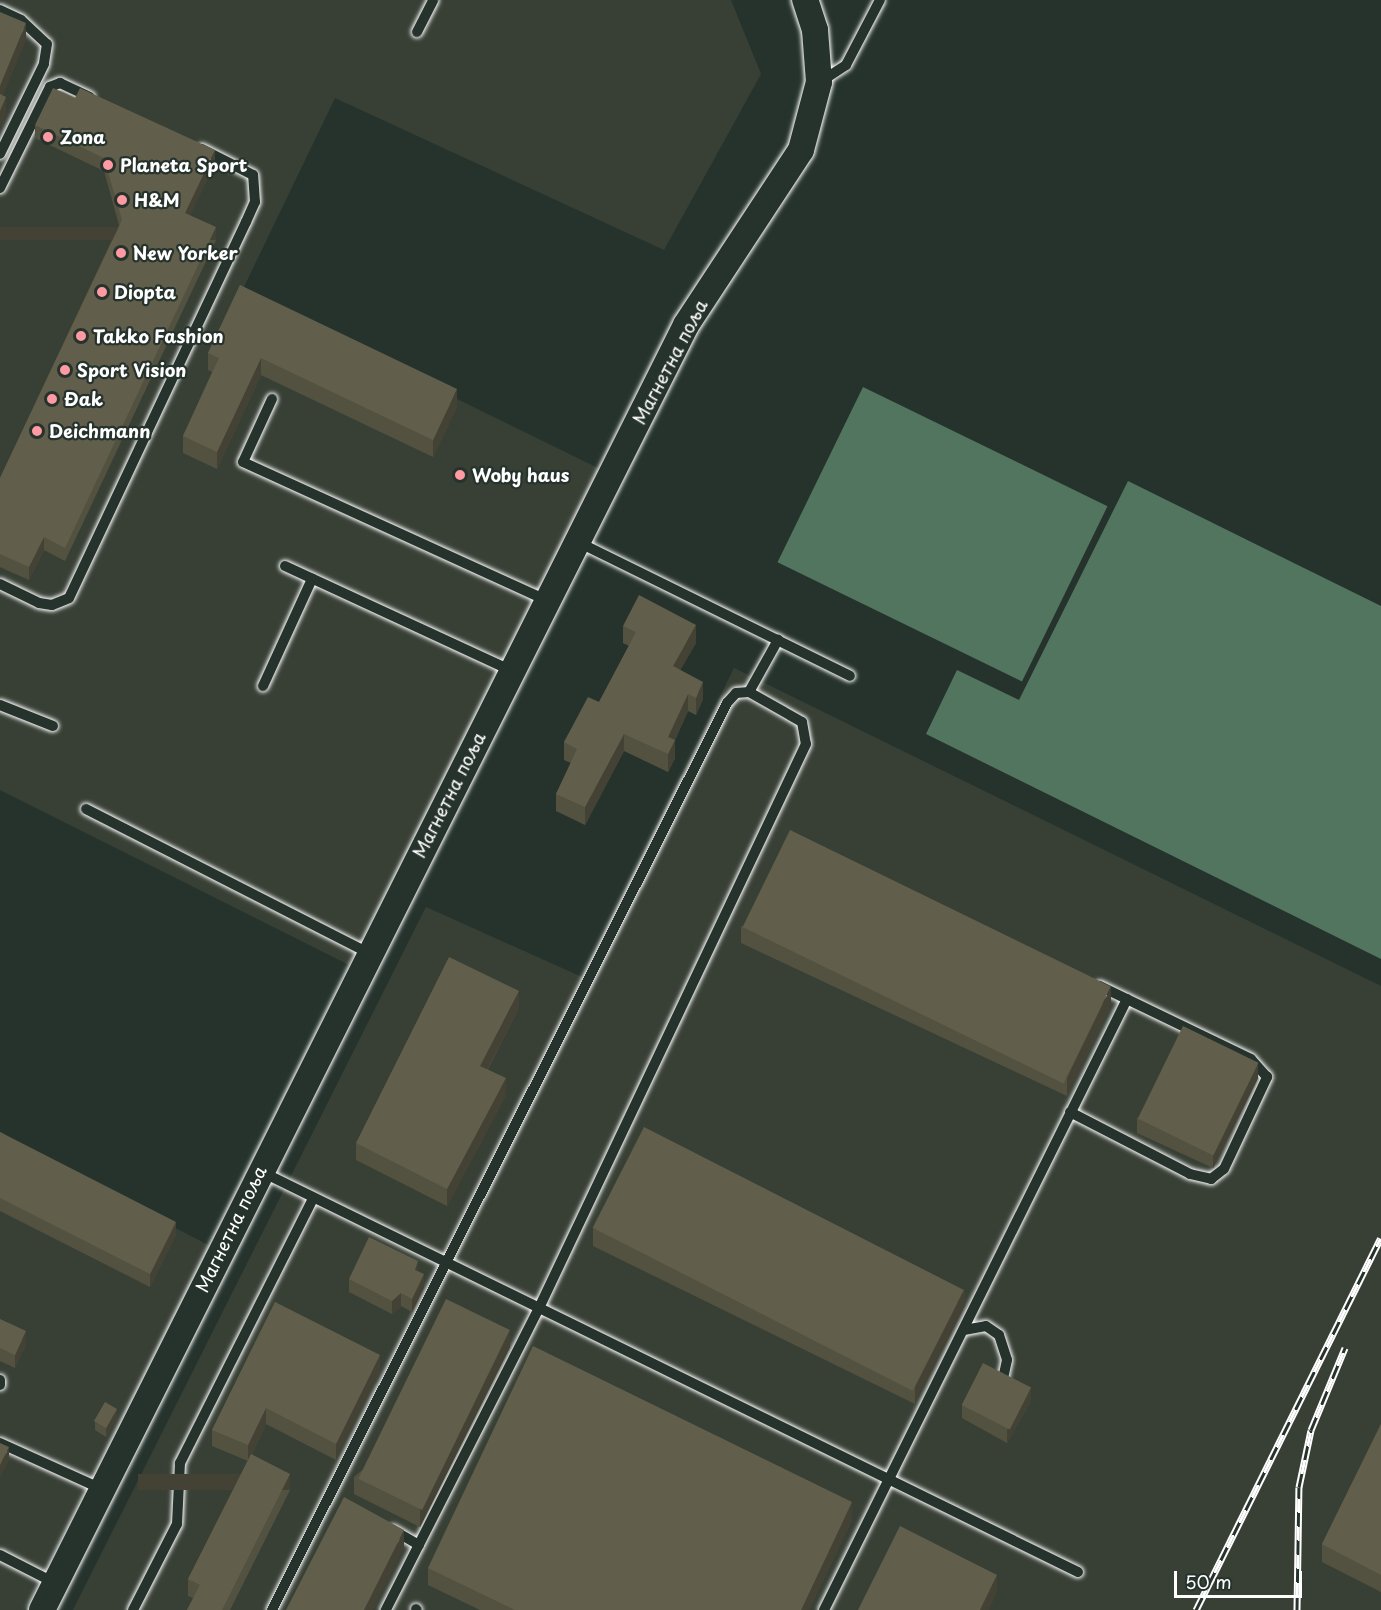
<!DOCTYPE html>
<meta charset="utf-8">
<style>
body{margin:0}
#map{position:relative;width:1381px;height:1610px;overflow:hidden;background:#26332d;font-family:"Playpen Sans",sans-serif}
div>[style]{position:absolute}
.built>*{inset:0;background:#384036}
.green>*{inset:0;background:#52755f;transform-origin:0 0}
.roads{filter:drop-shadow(0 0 2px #fff) drop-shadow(0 0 2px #fff)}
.service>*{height:10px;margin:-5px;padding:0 5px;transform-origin:5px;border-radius:5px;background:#26332d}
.tertiary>*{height:26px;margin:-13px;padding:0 13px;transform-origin:13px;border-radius:13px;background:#26332d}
.rail>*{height:7px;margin-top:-3.5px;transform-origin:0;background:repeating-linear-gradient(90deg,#26332d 0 14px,#fff 0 28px);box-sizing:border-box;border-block:2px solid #fff}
.wall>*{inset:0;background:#535240}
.shaded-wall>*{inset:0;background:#444234;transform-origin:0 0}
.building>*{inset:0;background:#615f4b;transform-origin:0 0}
.dots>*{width:16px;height:16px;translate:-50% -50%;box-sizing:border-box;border:3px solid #26332d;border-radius:50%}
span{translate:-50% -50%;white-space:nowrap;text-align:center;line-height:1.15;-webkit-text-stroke:4.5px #26332d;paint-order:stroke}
.poi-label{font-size:18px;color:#fff;font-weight:700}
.left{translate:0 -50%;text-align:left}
.street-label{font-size:18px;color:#fff}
.scale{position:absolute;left:1174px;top:1571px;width:128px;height:27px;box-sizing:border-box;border:3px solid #fff;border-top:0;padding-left:8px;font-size:18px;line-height:21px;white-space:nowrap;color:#fff;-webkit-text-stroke:4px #26332d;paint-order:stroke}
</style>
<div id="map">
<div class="built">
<div style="clip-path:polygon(0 0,731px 0,761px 74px,664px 250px,335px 98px,241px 293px,602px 470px,349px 965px,0 790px)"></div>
<div style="clip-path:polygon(734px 668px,1381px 986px,1381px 1610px,73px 1610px,426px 907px,582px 977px)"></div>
<div style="clip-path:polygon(0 1137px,212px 1247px,24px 1610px,0 1610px)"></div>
</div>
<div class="green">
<div style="left:863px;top:387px;width:272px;height:195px;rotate:26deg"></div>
<div style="clip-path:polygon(1128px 481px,1381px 606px,1381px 959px,926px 734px,957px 670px,1019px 700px)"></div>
</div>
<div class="roads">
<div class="service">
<div style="left:0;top:10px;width:23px;rotate:25deg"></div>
<div style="left:21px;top:20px;width:35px;rotate:43deg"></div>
<div style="left:47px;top:44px;width:20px;rotate:99deg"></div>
<div style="left:44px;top:64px;width:100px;rotate:116.1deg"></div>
<div style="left:417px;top:32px;width:36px;rotate:-63deg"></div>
<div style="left:820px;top:82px;width:31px;rotate:-33deg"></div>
<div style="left:846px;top:65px;width:73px;rotate:-62.4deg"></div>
<div style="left:0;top:188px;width:113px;rotate:-63.7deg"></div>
<div style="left:50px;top:87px;width:11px;rotate:-22deg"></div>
<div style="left:60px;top:83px;width:33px;rotate:25deg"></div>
<div style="left:272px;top:399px;width:69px;rotate:114.7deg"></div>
<div style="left:243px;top:462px;width:335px;rotate:24.5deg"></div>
<div style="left:578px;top:542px;width:303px;rotate:26.2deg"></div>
<div style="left:285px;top:566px;width:250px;rotate:24.8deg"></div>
<div style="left:0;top:584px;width:43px;rotate:26deg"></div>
<div style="left:39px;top:603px;width:13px;rotate:9deg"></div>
<div style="left:52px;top:605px;width:18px;rotate:-22deg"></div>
<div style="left:69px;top:598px;width:416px;rotate:-64.8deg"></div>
<div style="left:246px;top:222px;width:22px;rotate:-66deg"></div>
<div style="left:255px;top:202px;width:27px;rotate:-94deg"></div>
<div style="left:253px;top:175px;width:57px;rotate:-153deg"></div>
<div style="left:263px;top:686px;width:118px;rotate:-65.4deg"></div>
<div style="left:749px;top:692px;width:60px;rotate:-60.9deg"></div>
<div style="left:0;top:705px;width:57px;rotate:21.6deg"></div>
<div style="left:86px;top:809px;width:318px;rotate:27deg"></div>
<div style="left:1070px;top:1112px;width:135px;rotate:27.3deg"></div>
<div style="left:1190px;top:1174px;width:22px;rotate:13deg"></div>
<div style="left:1211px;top:1179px;width:16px;rotate:-38deg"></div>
<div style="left:1224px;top:1169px;width:102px;rotate:-64.9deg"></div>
<div style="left:1267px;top:1077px;width:24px;rotate:-132deg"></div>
<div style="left:1251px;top:1059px;width:168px;rotate:-154.2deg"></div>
<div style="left:260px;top:1171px;width:911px;rotate:26.12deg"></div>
<div style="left:964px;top:1330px;width:22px;rotate:-10deg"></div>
<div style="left:986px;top:1326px;width:16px;rotate:35deg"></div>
<div style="left:999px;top:1335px;width:26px;rotate:72deg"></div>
<div style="left:1007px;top:1360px;width:19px;rotate:102deg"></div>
<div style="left:0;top:1380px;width:5px;rotate:90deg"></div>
<div style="left:0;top:1443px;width:112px;rotate:24.3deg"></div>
<div style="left:393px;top:1530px;width:30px;rotate:30deg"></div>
<div style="left:0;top:1555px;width:62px;rotate:27deg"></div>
<div style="left:416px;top:1609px;width:1px;rotate:45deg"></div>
<div style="left:133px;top:1610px;width:97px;rotate:-62.9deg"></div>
<div style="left:177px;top:1524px;width:61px;rotate:-87.2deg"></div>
<div style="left:180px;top:1463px;width:297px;rotate:-63.3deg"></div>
<div style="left:272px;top:1610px;width:1015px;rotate:-63.36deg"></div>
<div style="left:727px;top:703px;width:13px;rotate:-48deg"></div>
<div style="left:736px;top:693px;width:13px;rotate:-4deg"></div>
<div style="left:749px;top:692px;width:61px;rotate:29.5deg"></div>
<div style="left:802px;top:722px;width:22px;rotate:80deg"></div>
<div style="left:806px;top:744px;width:624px;rotate:115.33deg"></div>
<div style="left:539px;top:1308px;width:339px;rotate:116.9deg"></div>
<div style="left:824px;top:1610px;width:682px;rotate:-63.62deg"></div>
</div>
<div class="tertiary">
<div style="left:42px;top:1610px;width:1437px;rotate:-63.38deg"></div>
<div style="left:686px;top:325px;width:209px;rotate:-56.7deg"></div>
<div style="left:801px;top:150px;width:70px;rotate:-75.2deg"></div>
<div style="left:819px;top:82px;width:52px;rotate:-94.4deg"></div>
<div style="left:815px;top:30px;width:32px;rotate:-108deg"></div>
</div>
</div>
<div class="rail">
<div style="left:1196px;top:1610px;width:415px;rotate:-63.6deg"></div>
<div style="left:1297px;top:1610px;width:123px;rotate:-89.1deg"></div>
<div style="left:1299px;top:1487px;width:58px;rotate:-78.1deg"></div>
<div style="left:1311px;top:1430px;width:89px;rotate:-67.5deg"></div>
</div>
<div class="wall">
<div style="clip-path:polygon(35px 125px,215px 163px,190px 215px,216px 240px,65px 561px,44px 550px,29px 580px,0 567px,0 478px,119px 225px,104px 171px,35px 138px)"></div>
<div style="clip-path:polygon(240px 285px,457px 407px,433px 457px,261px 375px,217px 469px,183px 453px,183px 436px,212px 372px,208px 370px,208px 353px)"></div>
<div style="clip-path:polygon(623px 626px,696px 643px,680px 670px,703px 699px,696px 715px,688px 711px,675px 740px,675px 758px,668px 772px,624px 751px,585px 825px,556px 811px,556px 794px,571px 763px,564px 760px,564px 742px,599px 702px,629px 646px,623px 643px)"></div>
<div style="clip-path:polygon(741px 926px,1111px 1004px,1067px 1096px,741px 943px)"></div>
<div style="clip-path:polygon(519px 1008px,488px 1069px,506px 1095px,447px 1206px,356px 1160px,356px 1143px)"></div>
<div style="clip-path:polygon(1258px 1078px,1213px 1168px,1137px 1133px,1137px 1118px)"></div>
<div style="clip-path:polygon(0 1132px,176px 1235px,150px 1287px,0 1211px)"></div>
<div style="clip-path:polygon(593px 1228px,965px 1305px,915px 1404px,593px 1246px)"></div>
<div style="clip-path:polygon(418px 1271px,424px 1287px,412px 1312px,401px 1306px,392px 1314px,349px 1292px,349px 1279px)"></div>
<div style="clip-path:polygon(275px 1302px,380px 1371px,336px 1460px,266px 1424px,252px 1454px,290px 1490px,230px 1610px,187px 1610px,193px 1598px,188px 1596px,188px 1579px,248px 1461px,212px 1446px,212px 1430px)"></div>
<div style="clip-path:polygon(0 1319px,26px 1344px,15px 1368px,0 1361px)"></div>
<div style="clip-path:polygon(510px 1347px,420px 1527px,354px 1494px,354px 1477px)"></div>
<div style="clip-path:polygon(1031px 1401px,1007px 1443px,962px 1418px,962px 1405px)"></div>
<div style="clip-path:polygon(117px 1418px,106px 1437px,95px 1430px,95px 1422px)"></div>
<div style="clip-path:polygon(1381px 1424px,1381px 1592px,1322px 1562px,1322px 1544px)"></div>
<div style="clip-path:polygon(852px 1520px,809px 1610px,480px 1610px,428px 1585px,428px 1568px)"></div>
</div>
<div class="shaded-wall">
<div style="clip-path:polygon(26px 23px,26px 40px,0 103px,0 86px)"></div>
<div style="clip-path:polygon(6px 97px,6px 114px,0 128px,0 111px)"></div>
<div style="clip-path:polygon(215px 150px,215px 163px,185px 226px,185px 213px)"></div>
<div style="left:216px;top:227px;width:13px;height:355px;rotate:90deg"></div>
<div style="clip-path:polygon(261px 358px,261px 375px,217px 469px,217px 452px)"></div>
<div style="clip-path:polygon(457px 389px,457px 407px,433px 457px,433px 440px)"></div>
<div style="clip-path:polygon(44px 537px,44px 550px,29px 580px,29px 567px)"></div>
<div style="clip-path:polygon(696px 625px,696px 643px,673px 683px,673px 666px)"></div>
<div style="clip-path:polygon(703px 682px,703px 699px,696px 715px,696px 698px)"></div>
<div style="clip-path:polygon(688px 694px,688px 711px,673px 745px,675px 740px,675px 758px,668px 772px,668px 737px)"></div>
<div style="clip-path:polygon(624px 734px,624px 751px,585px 825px,585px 807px)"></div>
<div style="clip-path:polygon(1111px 987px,1111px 1004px,1067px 1096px,1067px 1078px)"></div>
<div style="clip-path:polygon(519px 991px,519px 1008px,480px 1083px,480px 1066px)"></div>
<div style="clip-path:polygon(1258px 1063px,1258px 1078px,1213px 1168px,1213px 1153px)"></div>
<div style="clip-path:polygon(506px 1078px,506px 1095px,447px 1206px,447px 1189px)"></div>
<div style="clip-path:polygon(176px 1222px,176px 1235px,150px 1287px,150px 1274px)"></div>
<div style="clip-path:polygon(418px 1261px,418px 1274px,415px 1270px)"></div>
<div style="clip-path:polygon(424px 1274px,424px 1287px,412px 1312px,412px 1299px)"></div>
<div style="clip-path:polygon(965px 1288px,965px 1305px,915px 1404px,915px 1387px)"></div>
<div style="clip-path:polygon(401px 1293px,401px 1306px,392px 1314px,392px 1301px)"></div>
<div style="clip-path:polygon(510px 1330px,510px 1347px,420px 1527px,420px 1509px)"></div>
<div style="clip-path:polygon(26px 1331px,26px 1344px,15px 1368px,15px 1355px)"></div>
<div style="clip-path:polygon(380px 1355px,380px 1371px,336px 1460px,336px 1444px)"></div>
<div style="clip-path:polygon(1031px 1387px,1031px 1401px,1007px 1443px,1007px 1430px)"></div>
<div style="clip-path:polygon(266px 1408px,266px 1424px,248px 1462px,248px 1445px)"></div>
<div style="clip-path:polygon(117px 1409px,117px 1418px,106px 1437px,106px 1428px)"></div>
<div style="clip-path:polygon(9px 1447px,9px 1460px,0 1478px,0 1465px)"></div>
<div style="left:290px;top:1474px;width:16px;height:152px;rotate:90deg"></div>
<div style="clip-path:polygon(852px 1502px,852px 1520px,809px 1610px,801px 1610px)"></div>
<div style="clip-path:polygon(404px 1530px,404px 1547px,373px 1610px,364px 1610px)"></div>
<div style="clip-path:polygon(997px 1575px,997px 1592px,989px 1610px,980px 1610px)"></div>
</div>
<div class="building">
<div style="clip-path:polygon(0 12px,26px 23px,0 86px)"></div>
<div style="clip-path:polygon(53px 88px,75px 98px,80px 88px,215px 150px,185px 213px,216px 227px,65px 548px,44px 537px,29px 567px,0 554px,0 478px,122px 220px,104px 158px,35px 125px)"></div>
<div style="clip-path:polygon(0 94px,6px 97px,0 111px)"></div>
<div style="clip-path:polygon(240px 285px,457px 389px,433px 440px,261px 358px,217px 452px,183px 436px,219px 358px,208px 353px)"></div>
<div style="clip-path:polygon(639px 595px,696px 625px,673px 666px,703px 682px,696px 698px,688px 694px,668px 737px,675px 740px,668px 754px,624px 734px,585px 807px,556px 794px,577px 749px,564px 742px,588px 697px,599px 702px,636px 632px,623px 626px)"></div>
<div style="left:790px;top:830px;width:357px;height:108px;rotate:26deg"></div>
<div style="clip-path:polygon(449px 957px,519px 991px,480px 1066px,506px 1078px,447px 1189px,356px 1143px)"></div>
<div style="left:1183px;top:1026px;width:84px;height:103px;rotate:26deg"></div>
<div style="left:644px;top:1127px;width:359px;height:113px;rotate:27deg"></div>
<div style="clip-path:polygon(0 1132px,176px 1222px,150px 1274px,0 1198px)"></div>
<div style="clip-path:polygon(369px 1237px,418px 1261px,415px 1270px,424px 1274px,412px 1299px,401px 1293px,392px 1301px,349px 1279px)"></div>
<div style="left:446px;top:1299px;width:71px;height:200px;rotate:26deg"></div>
<div style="clip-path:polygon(275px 1302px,380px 1355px,336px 1444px,266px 1408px,248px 1445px,212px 1430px)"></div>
<div style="clip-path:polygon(0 1319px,26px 1331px,15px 1355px,0 1348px)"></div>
<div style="clip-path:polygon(533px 1346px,852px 1502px,801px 1610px,515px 1610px,428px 1568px)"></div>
<div style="left:983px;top:1363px;width:54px;height:47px;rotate:27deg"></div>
<div style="left:105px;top:1402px;width:14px;height:22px;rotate:30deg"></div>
<div style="clip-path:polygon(1381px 1424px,1381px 1575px,1322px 1544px)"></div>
<div style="clip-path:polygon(0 1443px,9px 1447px,0 1465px)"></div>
<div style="clip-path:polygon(251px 1454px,290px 1474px,222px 1610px,187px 1610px,200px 1585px,188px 1579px)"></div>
<div style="clip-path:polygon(344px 1497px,404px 1530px,364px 1610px,286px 1610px)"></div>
<div style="clip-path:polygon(900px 1526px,997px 1575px,980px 1610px,858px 1610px)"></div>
</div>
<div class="dots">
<div style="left:48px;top:137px;background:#ff9aa2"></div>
<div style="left:108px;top:165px;background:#ff9aa2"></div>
<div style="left:122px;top:200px;background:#ff9aa2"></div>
<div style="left:121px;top:253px;background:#ff9aa2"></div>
<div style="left:102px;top:292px;background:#ff9aa2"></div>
<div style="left:81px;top:336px;background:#ff9aa2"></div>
<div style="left:65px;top:370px;background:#ff9aa2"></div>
<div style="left:52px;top:399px;background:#ff9aa2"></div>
<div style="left:37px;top:431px;background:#ff9aa2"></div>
<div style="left:460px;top:475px;background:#ff9aa2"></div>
</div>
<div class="poi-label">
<span class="left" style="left:60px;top:137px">Zona</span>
<span class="left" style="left:120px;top:165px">Planeta Sport</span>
<span class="left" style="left:134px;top:200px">H&amp;M</span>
<span class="left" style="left:133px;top:253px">New Yorker</span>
<span class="left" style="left:114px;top:292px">Diopta</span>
<span class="left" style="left:93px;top:336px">Takko Fashion</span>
<span class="left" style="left:77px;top:370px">Sport Vision</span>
<span class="left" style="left:64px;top:399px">Đak</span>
<span class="left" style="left:49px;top:431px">Deichmann</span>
<span class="left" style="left:472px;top:475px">Woby haus</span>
</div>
<div class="street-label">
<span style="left:670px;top:362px;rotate:-62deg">Магнетна поља</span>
<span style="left:449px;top:795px;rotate:-63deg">Магнетна поља</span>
<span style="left:231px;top:1229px;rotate:-64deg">Магнетна поља</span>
</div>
<div class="scale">50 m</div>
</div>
